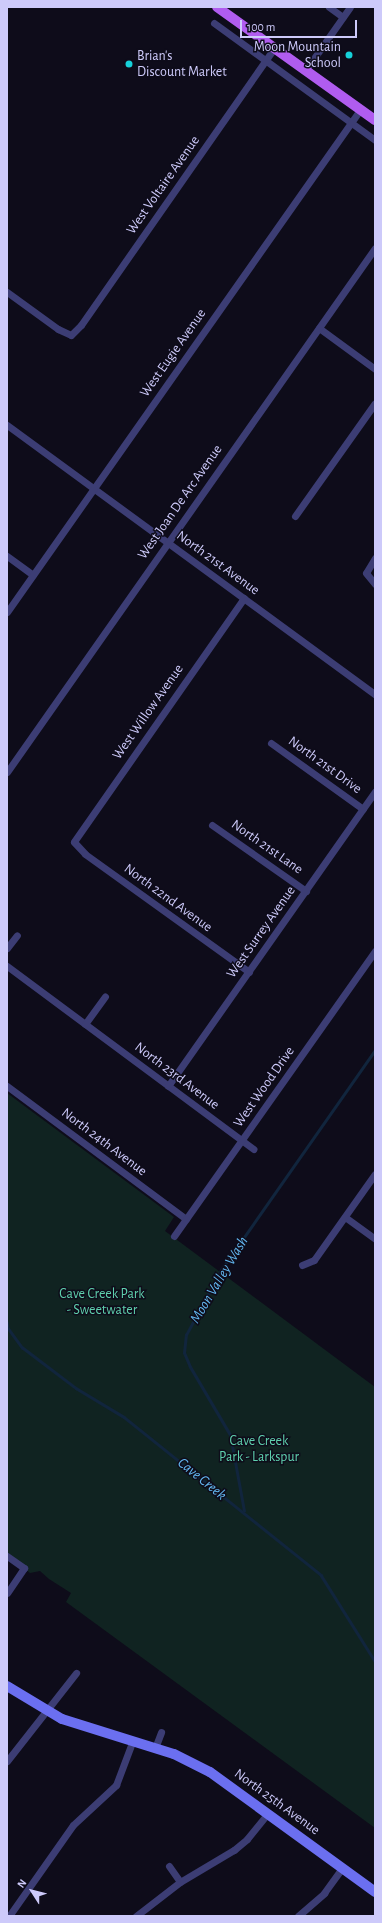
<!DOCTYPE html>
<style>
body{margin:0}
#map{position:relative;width:382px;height:1923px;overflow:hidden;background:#0e0c1a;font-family:"Alegreya Sans",sans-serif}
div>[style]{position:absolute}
.green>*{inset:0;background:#102321}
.stream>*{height:2.5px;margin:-1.25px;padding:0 1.25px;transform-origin:1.25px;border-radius:1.25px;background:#11253d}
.street>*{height:7px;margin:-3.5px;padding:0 3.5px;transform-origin:3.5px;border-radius:3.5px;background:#3c3d74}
.secondary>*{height:10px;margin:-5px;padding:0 5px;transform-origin:5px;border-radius:5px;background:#6b6ff0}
.primary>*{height:10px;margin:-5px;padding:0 5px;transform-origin:5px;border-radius:5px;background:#b05cef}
.dots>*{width:11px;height:11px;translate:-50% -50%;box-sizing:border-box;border:2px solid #0e0c1a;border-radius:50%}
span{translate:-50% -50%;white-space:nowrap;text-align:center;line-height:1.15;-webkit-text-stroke:3px #0e0c1a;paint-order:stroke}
.poi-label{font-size:14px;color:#cdcafa}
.right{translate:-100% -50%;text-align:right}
.left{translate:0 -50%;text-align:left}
.street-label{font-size:14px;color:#cdcafa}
.park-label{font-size:14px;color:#5fd1ae}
.water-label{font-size:15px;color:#62b6ef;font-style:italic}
.frame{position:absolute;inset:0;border:8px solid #cdcafa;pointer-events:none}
.north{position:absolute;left:12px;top:1871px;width:40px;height:40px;-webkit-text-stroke:3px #0e0c1a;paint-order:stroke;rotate:306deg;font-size:11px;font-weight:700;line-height:16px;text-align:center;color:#cdcafa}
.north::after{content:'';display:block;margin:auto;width:14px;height:18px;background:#cdcafa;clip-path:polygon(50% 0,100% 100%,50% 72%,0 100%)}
.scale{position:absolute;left:240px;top:20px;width:117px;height:18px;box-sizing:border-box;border:2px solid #cdcafa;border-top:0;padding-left:5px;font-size:12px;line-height:14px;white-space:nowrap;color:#cdcafa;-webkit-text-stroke:3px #0e0c1a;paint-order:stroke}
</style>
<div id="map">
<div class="green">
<div style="clip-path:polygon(7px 1093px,174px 1217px,165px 1231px,375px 1387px,375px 1828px,66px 1602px,71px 1593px,49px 1579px,40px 1571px,30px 1573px,7px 1554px)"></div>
</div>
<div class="stream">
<div style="left:7px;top:1322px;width:6px;rotate:81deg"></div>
<div style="left:8px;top:1328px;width:24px;rotate:54deg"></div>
<div style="left:22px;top:1347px;width:68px;rotate:37.2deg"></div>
<div style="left:76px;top:1388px;width:56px;rotate:31.1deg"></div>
<div style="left:124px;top:1417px;width:253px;rotate:38.7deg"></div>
<div style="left:321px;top:1575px;width:102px;rotate:57.9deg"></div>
<div style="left:244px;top:1511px;width:77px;rotate:-100.4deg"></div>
<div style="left:230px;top:1435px;width:79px;rotate:-120.5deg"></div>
<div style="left:190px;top:1367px;width:15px;rotate:-113deg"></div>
<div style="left:184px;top:1353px;width:18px;rotate:-84deg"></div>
<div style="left:186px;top:1335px;width:74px;rotate:-61.7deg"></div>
<div style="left:221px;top:1270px;width:269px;rotate:-55deg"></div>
</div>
<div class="street">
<div style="left:329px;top:7px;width:17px;rotate:36deg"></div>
<div style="left:214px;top:23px;width:199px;rotate:36deg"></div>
<div style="left:305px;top:71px;width:78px;rotate:-54.9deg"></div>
<div style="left:7px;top:292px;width:63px;rotate:36deg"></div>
<div style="left:58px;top:329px;width:14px;rotate:25deg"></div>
<div style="left:71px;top:335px;width:14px;rotate:-45deg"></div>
<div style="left:81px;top:325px;width:338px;rotate:-55.1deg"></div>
<div style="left:319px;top:328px;width:69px;rotate:36.2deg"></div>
<div style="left:7px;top:425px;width:456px;rotate:36.2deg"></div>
<div style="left:295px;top:516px;width:138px;rotate:-54.7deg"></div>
<div style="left:7px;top:556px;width:32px;rotate:36deg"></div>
<div style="left:375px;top:558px;width:17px;rotate:121deg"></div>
<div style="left:366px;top:573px;width:14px;rotate:51deg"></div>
<div style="left:244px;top:598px;width:297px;rotate:124.9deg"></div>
<div style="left:74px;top:842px;width:16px;rotate:47deg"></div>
<div style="left:85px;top:854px;width:202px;rotate:35.7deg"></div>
<div style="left:7px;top:612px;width:614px;rotate:-54.89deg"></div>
<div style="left:271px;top:743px;width:113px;rotate:35.7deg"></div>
<div style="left:7px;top:772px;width:640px;rotate:-54.92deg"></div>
<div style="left:212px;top:825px;width:115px;rotate:35.1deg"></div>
<div style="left:7px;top:948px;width:16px;rotate:-52deg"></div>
<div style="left:7px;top:966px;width:307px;rotate:36.6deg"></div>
<div style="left:85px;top:1024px;width:34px;rotate:-54deg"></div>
<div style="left:7px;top:1086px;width:223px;rotate:36.6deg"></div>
<div style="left:168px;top:1086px;width:360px;rotate:-54.9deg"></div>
<div style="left:345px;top:1217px;width:37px;rotate:36deg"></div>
<div style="left:174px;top:1236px;width:349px;rotate:-54.8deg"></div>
<div style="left:302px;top:1265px;width:13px;rotate:-23deg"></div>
<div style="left:314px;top:1260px;width:105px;rotate:-54.7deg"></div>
<div style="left:7px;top:1556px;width:21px;rotate:35deg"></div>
<div style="left:24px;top:1568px;width:30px;rotate:124deg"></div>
<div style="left:155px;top:1748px;width:17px;rotate:-69deg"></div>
<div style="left:7px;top:1761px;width:112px;rotate:-51.9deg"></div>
<div style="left:169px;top:1866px;width:19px;rotate:55deg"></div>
<div style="left:9px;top:1916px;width:111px;rotate:-54.9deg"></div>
<div style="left:73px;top:1825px;width:59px;rotate:-42.9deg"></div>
<div style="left:116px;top:1785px;width:48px;rotate:-69.3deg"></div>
<div style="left:136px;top:1916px;width:56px;rotate:-37.7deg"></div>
<div style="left:180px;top:1882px;width:63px;rotate:-30.7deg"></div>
<div style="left:234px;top:1850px;width:17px;rotate:-40deg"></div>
<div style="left:247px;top:1839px;width:33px;rotate:-51deg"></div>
<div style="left:298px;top:1916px;width:35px;rotate:-41deg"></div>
<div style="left:324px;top:1893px;width:31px;rotate:-54deg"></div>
</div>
<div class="secondary">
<div style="left:7px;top:1686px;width:64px;rotate:31deg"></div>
<div style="left:62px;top:1719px;width:117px;rotate:17.4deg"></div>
<div style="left:174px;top:1754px;width:40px;rotate:26.6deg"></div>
<div style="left:210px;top:1772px;width:204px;rotate:36deg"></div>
</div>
<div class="primary">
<div style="left:217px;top:7px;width:194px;rotate:35.6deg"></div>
</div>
<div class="dots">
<div style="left:349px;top:55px;background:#16d1da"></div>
<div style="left:129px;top:64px;background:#16d1da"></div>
</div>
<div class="poi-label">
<span class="right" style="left:341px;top:55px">Moon Mountain<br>School</span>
<span class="left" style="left:137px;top:64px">Brian's<br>Discount Market</span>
</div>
<div class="street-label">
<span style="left:163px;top:185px;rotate:-55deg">West Voltaire Avenue</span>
<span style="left:173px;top:353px;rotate:-55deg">West Eugie Avenue</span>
<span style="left:180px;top:502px;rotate:-55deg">West Joan De Arc Avenue</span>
<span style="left:218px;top:563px;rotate:36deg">North 21st Avenue</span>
<span style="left:148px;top:712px;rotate:-55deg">West Willow Avenue</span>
<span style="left:325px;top:765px;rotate:36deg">North 21st Drive</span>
<span style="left:267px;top:847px;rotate:35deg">North 21st Lane</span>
<span style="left:168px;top:898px;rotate:36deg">North 22nd Avenue</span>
<span style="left:261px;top:932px;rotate:-55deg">West Surrey Avenue</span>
<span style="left:177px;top:1076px;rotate:37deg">North 23rd Avenue</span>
<span style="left:264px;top:1087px;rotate:-55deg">West Wood Drive</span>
<span style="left:104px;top:1142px;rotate:37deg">North 24th Avenue</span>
<span style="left:277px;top:1802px;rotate:36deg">North 25th Avenue</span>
</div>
<div class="park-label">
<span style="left:102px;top:1302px">Cave Creek Park<br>- Sweetwater</span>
<span style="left:259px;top:1449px">Cave Creek<br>Park - Larkspur</span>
</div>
<div class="water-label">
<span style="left:219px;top:1280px;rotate:-59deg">Moon Valley Wash</span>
<span style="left:202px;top:1479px;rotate:39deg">Cave Creek</span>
</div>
<div class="frame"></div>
<div class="north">N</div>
<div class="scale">100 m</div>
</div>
